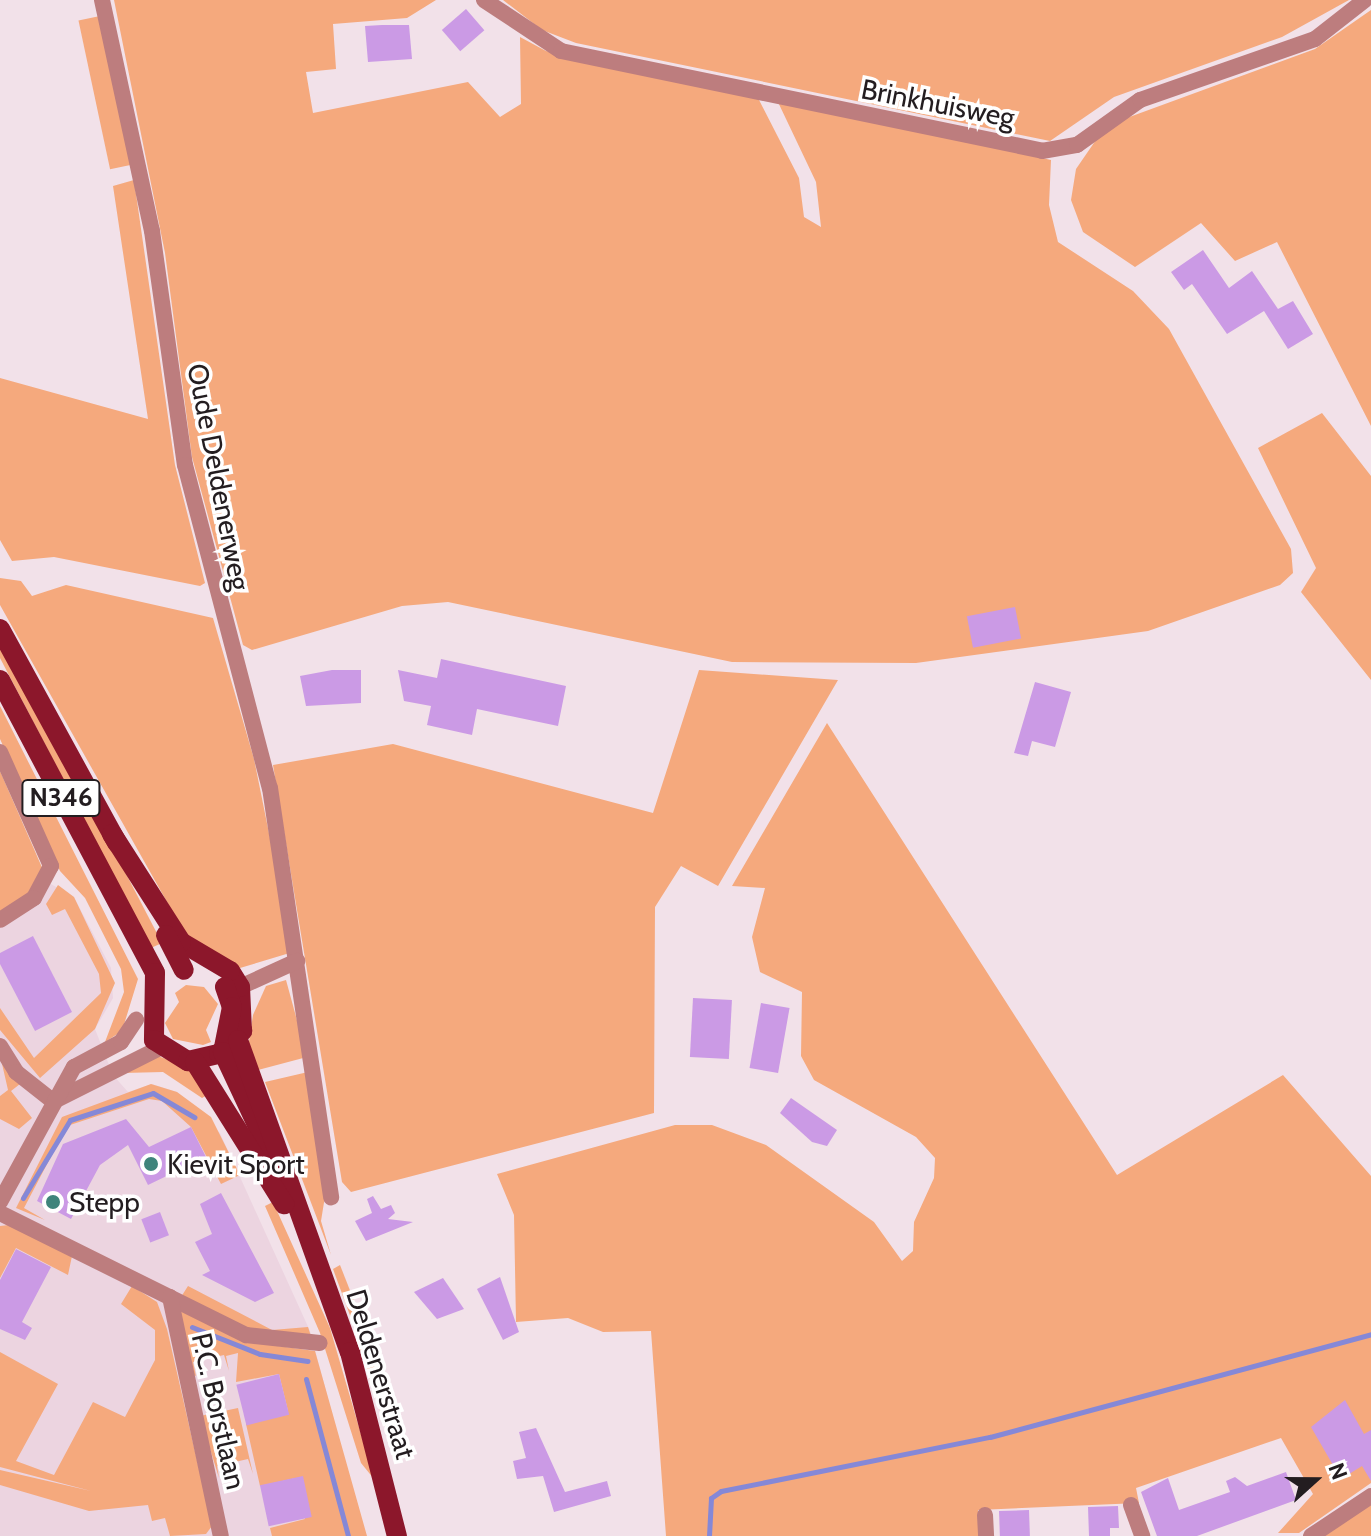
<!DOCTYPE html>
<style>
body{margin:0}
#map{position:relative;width:1371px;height:1536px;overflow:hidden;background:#f2e1e9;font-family:Cabin,sans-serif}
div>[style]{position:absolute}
.built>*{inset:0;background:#ecd4e0}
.green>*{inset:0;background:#f5a97d;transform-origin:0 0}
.stream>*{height:5px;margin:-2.5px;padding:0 2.5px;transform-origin:2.5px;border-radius:2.5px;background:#8588d7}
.building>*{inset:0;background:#cb9ae5;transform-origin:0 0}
.minor>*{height:16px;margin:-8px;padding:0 8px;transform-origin:8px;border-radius:8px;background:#bd7d7e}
.primary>*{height:20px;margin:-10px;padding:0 10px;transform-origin:10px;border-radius:10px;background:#8c172b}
.dots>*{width:22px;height:22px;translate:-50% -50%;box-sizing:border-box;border:4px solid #fff;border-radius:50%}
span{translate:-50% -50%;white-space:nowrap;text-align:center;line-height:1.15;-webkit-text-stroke:7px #fff;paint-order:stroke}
.shield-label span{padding:2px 6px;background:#fff;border:2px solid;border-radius:6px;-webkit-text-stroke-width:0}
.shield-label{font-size:26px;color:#231d20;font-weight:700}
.street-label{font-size:28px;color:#231d20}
.poi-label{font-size:28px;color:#231d20}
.left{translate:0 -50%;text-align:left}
.north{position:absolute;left:1275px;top:1440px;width:80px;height:80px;-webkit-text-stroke:6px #fff;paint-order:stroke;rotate:69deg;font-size:22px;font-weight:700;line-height:32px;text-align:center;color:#231d20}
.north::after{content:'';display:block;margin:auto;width:28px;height:36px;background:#231d20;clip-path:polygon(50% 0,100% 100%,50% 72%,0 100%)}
</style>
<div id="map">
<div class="built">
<div style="clip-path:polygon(42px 879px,74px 897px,111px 968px,113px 998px,95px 1029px,113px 1075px,128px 1092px,152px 1084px,177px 1092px,220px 1133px,310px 1331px,365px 1536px,0 1536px,0 908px)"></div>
</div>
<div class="green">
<div style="clip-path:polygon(114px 0,436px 0,407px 18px,333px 24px,336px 69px,306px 72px,313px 113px,468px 82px,500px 117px,521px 104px,520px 37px,546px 51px,757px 96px,799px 178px,804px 217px,821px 227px,816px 182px,777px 100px,1051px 160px,1049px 205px,1058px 242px,1133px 291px,1169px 329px,1291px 549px,1293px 573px,1280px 585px,1148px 631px,916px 663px,732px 662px,448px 602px,402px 606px,252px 650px,243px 645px,192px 457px,165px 253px)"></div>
<div style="clip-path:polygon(503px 0,1349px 0,1282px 37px,1114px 97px,1050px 141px,576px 43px,542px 30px)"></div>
<div style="clip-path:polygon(1371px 10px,1371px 426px,1277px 242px,1235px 261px,1201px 223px,1135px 267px,1083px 232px,1071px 200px,1076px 169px,1098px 137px,1124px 119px,1315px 49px)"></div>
<div style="left:100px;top:16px;width:152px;height:22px;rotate:78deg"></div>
<div style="clip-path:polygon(134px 180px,175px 465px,205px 583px,200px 586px,54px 557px,12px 561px,0 540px,0 378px,148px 419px,113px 186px)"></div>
<div style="clip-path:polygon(1322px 413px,1371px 476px,1371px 680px,1301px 592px,1316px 568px,1258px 448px)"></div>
<div style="clip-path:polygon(0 578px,21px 581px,32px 596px,66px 585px,213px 618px,254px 759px,293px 952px,240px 968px,185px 934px,0 605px)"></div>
<div style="clip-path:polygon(0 645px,110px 843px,162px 943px,151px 948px,0 658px)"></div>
<div style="clip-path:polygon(699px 670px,838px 680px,718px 886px,681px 866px,655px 907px,654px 1113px,351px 1192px,342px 1182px,273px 765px,393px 744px,653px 813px)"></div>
<div style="clip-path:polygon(0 706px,138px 979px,122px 1031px,105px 1042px,124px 992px,121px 969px,85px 898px,60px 871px,0 739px)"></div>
<div style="clip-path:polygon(827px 723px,1117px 1175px,1283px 1075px,1371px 1176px,1371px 1483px,1299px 1533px,1278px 1533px,1313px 1494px,1281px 1438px,1136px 1488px,1139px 1503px,978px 1510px,979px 1536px,666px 1536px,651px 1331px,603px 1332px,568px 1318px,516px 1322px,514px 1215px,497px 1174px,675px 1125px,712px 1125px,766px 1145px,874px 1222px,902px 1261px,913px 1251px,914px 1222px,934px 1178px,935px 1158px,916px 1137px,814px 1080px,801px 1056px,802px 992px,760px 972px,752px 937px,765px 888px,732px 886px)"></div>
<div style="clip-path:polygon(0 771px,44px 872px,39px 887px,0 913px)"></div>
<div style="clip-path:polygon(58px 885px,74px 897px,115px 983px,95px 1029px,40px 1078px,0 1030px,0 1008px,34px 1058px,101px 993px,99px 974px,65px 909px,52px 915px,46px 904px)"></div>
<div style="clip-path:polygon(286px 980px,307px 1057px,258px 1070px,248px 1048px,253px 1015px,266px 986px)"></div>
<div style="clip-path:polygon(186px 985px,204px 987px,218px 1004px,206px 1030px,211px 1042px,203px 1045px,173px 1039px,165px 1023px,179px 1002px,175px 993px)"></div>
<div style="clip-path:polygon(0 1055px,20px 1084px,11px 1091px,32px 1118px,19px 1129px,0 1119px,0 1096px,8px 1090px)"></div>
<div style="clip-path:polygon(158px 1056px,187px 1067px,211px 1093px,202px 1098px,163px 1072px,123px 1073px)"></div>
<div style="clip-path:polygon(308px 1072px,327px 1184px,321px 1221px,331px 1255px,265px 1082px)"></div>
<div style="clip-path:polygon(151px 1084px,177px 1092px,211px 1117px,240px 1175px,221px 1184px,191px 1127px,162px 1101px,149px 1099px,67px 1126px,24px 1208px,45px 1220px,16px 1208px,62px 1117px)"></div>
<div style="clip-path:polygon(273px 1202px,330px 1328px,374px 1479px,361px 1463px,320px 1333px,265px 1206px)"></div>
<div style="clip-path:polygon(9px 1225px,72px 1256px,68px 1275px,16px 1248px,0 1278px,0 1226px)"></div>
<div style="clip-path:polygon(340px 1265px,364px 1326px,355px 1329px,333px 1269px)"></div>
<div style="clip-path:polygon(132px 1286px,157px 1302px,167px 1329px,212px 1526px,206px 1534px,170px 1536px,165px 1518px,152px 1521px,148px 1505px,89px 1511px,0 1485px,0 1470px,91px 1491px,0 1467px,0 1352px,58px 1384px,16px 1461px,54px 1475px,93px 1402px,125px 1417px,155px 1360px,155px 1330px,121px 1304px)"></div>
<div style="clip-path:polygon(188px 1286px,272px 1330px,308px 1327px,312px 1339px,274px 1341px,181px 1297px)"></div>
<div style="clip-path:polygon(176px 1309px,248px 1342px,315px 1351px,367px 1536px,272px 1536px,270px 1528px,305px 1519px,296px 1478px,260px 1486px,246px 1424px,288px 1411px,279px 1374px,236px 1382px,238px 1353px,226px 1356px,229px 1371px,224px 1355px,193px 1362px,196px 1376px,190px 1373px)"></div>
<div style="clip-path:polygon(367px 1337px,391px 1406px,386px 1429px,358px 1342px)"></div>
<div style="clip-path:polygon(238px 1408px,253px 1474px,248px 1459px,217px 1466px,219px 1478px,200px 1416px)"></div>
<div style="clip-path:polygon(1371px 1500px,1371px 1536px,1320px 1536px)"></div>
</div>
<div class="stream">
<div style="left:23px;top:1198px;width:91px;rotate:-58.9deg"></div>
<div style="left:70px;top:1120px;width:87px;rotate:-18deg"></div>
<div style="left:153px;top:1093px;width:48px;rotate:30.3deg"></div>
<div style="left:192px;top:1327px;width:73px;rotate:21.7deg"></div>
<div style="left:260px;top:1354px;width:48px;rotate:8.5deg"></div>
<div style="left:306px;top:1379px;width:163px;rotate:75deg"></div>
<div style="left:709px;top:1536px;width:38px;rotate:-87deg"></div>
<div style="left:711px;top:1498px;width:12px;rotate:-35deg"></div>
<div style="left:721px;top:1491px;width:274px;rotate:-11.4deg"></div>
<div style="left:990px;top:1437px;width:395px;rotate:-15.1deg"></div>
</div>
<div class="building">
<div style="left:466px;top:9px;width:28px;height:32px;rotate:49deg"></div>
<div style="clip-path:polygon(382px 25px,409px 25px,412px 59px,368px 62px,365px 26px)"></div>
<div style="clip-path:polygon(1203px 250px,1229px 288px,1252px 271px,1278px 309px,1293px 301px,1313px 334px,1288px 349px,1264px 311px,1227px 334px,1192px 284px,1184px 290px,1171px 272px)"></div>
<div style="left:1015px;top:607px;width:32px;height:49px;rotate:79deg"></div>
<div style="clip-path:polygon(441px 659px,566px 686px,558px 726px,477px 709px,472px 735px,427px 725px,431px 706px,404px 701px,398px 670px,437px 678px)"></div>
<div style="clip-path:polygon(332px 670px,361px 670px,361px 703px,306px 706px,300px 676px)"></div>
<div style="clip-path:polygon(1035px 682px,1071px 692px,1055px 747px,1032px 741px,1028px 756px,1014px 753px)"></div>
<div style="clip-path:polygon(33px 936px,72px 1012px,35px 1031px,0 964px,0 953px)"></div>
<div style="left:693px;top:998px;width:39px;height:59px;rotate:3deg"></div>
<div style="left:761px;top:1003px;width:29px;height:66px;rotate:10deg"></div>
<div style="clip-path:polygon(791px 1098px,837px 1130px,827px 1146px,812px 1142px,780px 1113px)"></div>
<div style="clip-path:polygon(126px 1119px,149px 1147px,191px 1127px,206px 1157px,148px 1185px,128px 1145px,100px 1165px,71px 1219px,37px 1201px,63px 1144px)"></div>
<div style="clip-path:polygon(221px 1193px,274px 1293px,255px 1302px,202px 1275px,210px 1271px,195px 1242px,212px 1234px,200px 1204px)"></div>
<div style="clip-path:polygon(373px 1196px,381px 1209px,391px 1205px,395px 1213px,388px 1219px,413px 1222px,366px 1241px,355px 1221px,372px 1213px,367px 1199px)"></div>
<div style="left:160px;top:1212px;width:25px;height:20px;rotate:69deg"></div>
<div style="clip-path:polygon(16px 1249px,51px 1267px,22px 1322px,32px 1328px,25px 1340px,0 1329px,0 1280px)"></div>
<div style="clip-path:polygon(500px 1277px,519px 1332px,503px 1340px,477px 1289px)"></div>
<div style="clip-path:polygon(443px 1278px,464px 1309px,437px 1319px,414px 1292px)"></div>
<div style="left:279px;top:1374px;width:42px;height:44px;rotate:76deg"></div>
<div style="clip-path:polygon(1345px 1400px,1364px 1434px,1371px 1430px,1371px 1481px,1362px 1466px,1341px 1479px,1311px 1427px)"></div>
<div style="clip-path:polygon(536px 1428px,565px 1492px,607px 1481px,611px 1496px,554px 1512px,543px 1476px,517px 1479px,513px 1461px,526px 1458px,519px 1432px)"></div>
<div style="clip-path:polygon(1286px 1472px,1296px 1500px,1197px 1536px,1157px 1536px,1141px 1492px,1168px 1478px,1179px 1510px,1230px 1492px,1226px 1481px,1235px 1477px,1247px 1486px)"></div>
<div style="left:303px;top:1476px;width:42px;height:44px;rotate:78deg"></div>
<div style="clip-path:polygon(1118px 1506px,1119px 1528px,1110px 1528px,1110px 1536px,1089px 1536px,1088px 1507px)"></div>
<div style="left:1029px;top:1510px;width:26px;height:30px;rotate:88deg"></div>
</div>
<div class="minor">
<div style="left:102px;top:0;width:236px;rotate:77.8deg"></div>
<div style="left:152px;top:231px;width:236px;rotate:82deg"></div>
<div style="left:185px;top:465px;width:334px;rotate:75.3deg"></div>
<div style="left:270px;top:788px;width:414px;rotate:81.5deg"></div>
<div style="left:484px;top:0;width:92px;rotate:33.5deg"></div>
<div style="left:561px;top:51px;width:491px;rotate:11.7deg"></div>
<div style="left:1042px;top:151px;width:36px;rotate:-10deg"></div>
<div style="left:1077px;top:145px;width:77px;rotate:-35.5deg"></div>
<div style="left:1140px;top:100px;width:185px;rotate:-19.2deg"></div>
<div style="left:1315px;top:39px;width:63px;rotate:-38deg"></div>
<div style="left:0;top:752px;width:125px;rotate:65.9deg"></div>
<div style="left:51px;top:866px;width:36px;rotate:118deg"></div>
<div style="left:34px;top:898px;width:40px;rotate:147.1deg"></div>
<div style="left:240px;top:987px;width:63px;rotate:-24.5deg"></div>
<div style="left:0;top:1046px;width:31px;rotate:58deg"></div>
<div style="left:16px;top:1072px;width:48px;rotate:38.3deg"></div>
<div style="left:58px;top:1099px;width:114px;rotate:-26.6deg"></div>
<div style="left:0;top:1202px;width:154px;rotate:-61.3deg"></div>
<div style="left:74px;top:1067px;width:53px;rotate:-28deg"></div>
<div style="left:121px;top:1042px;width:27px;rotate:-56deg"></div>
<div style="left:0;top:1213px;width:275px;rotate:26.4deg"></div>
<div style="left:246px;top:1335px;width:74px;rotate:6.2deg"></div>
<div style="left:170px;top:1297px;width:244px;rotate:78deg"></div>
<div style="left:1131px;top:1505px;width:33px;rotate:70deg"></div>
<div style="left:985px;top:1515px;width:21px;rotate:87deg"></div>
<div style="left:1311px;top:1536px;width:72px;rotate:-33.7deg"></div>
</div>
<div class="primary">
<div style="left:0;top:629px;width:244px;rotate:61.3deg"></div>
<div style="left:0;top:680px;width:331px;rotate:62.1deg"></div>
<div style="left:155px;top:973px;width:67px;rotate:90.9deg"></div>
<div style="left:154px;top:1040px;width:40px;rotate:32deg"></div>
<div style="left:188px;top:1061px;width:32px;rotate:-13deg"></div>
<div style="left:219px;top:1054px;width:33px;rotate:-45deg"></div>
<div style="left:242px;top:1031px;width:44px;rotate:-92.6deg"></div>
<div style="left:240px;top:987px;width:19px;rotate:-122deg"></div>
<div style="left:230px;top:971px;width:57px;rotate:-149.4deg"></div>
<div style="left:181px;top:942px;width:128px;rotate:-122.6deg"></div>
<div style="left:166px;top:935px;width:39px;rotate:63deg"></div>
<div style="left:225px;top:987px;width:21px;rotate:71deg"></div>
<div style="left:232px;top:1007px;width:46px;rotate:101.3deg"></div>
<div style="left:223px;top:1052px;width:106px;rotate:64.9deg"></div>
<div style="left:238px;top:1040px;width:331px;rotate:70.3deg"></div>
<div style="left:350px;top:1352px;width:190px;rotate:75.7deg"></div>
<div style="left:195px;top:1062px;width:168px;rotate:57.9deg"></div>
</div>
<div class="dots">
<div style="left:151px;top:1164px;background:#3f847b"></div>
<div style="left:53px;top:1202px;background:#3f847b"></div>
</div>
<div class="shield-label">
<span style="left:61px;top:798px">N346</span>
</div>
<div class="street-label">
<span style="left:938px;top:103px;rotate:11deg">Brinkhuisweg</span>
<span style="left:219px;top:477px;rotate:79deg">Oude Deldenerweg</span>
<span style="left:381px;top:1374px;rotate:73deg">Deldenerstraat</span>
<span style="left:219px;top:1411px;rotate:77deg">P.C. Borstlaan</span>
</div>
<div class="poi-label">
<span class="left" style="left:167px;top:1164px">Kievit Sport</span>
<span class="left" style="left:69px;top:1202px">Stepp</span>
</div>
<div class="north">N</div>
</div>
